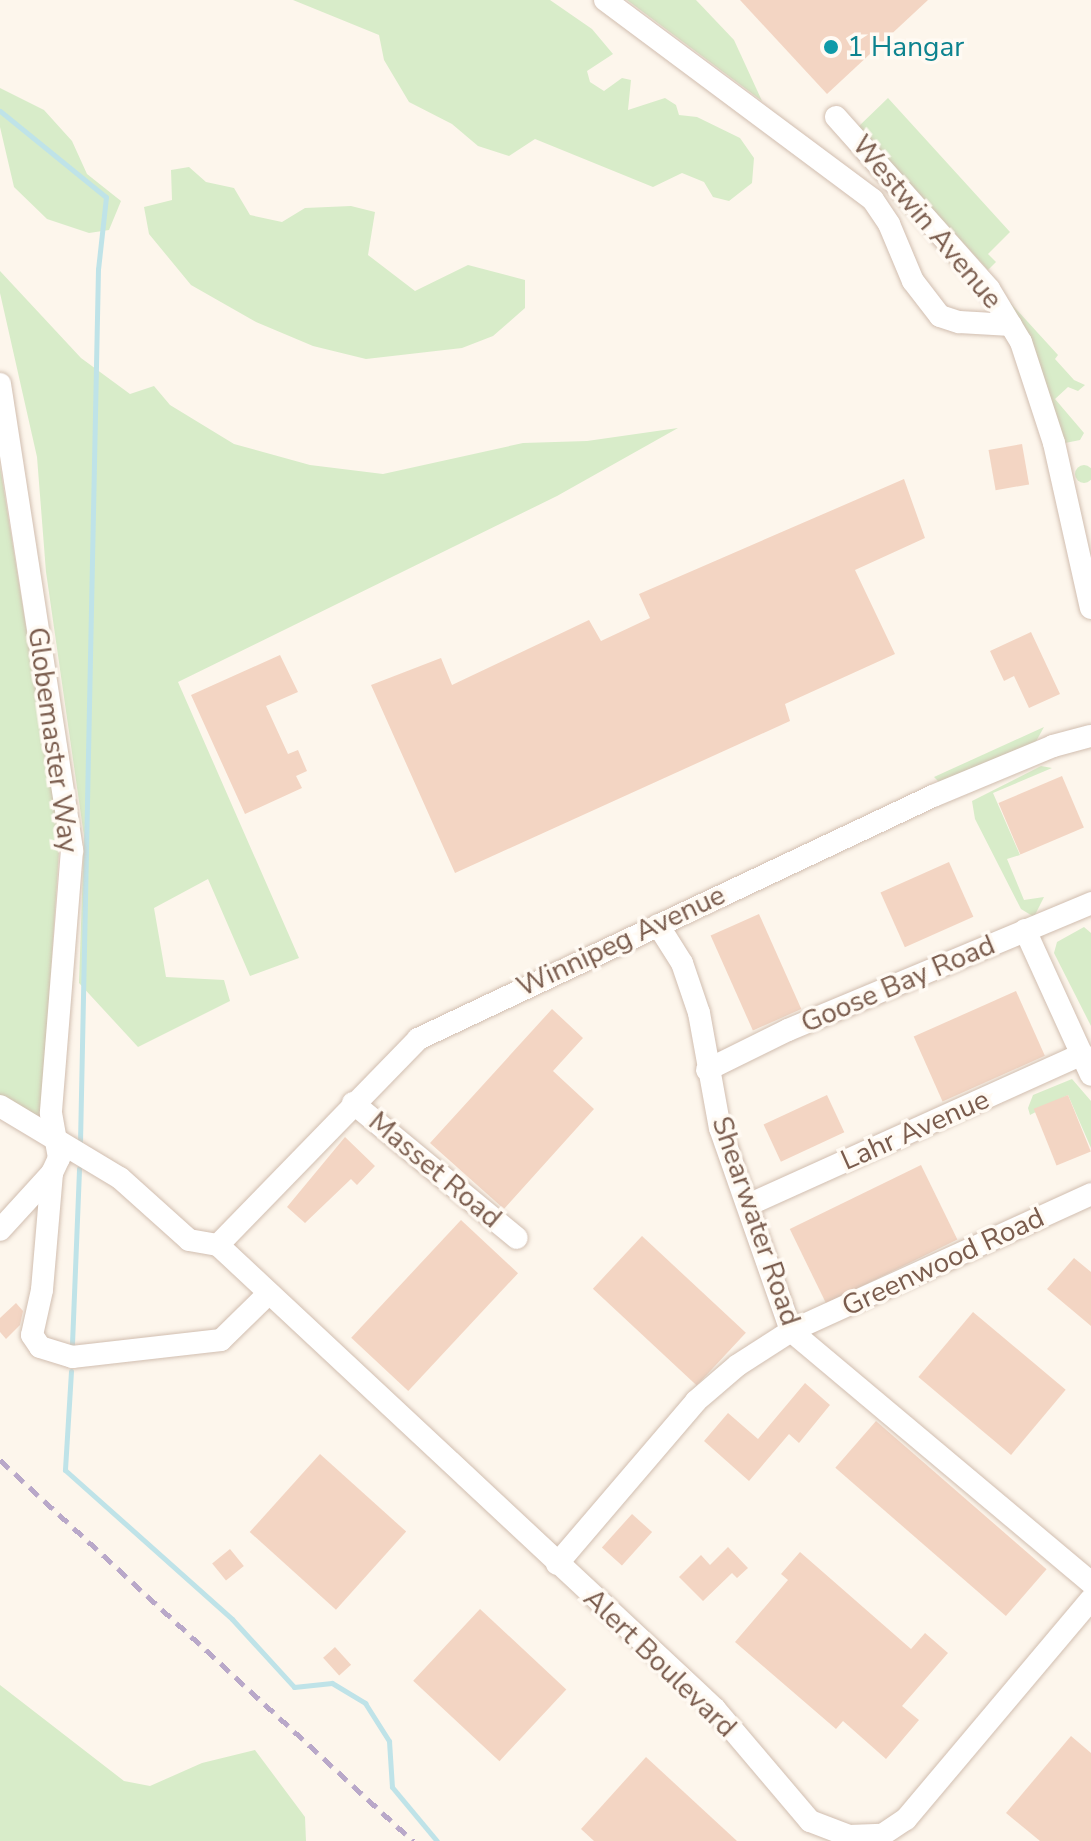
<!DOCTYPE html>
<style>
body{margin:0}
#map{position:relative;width:1091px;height:1841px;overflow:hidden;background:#fdf6ec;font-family:"Nunito Sans",sans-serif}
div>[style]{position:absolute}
.green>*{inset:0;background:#d8ecc9}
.round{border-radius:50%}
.stream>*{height:5px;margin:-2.5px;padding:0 2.5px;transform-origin:2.5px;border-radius:2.5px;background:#bfe3e8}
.building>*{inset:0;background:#f3d5c3;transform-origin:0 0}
.roads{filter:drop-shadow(0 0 2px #d1beb0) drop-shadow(0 0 2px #d1beb0)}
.minor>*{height:22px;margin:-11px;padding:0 11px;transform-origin:11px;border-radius:11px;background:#fff}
.rail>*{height:5px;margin-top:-2.5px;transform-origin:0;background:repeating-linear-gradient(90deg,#b9a8c9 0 12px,transparent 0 20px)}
.dots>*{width:22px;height:22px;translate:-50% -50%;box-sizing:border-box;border:4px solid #fffaf3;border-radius:50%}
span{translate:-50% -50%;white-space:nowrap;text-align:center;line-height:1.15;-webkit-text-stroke:7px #fffaf3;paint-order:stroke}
.culture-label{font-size:28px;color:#0d838f}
.left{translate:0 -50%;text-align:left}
.street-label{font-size:28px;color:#7a5c4d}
</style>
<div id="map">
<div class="green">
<div style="clip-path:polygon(293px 0,550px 0,592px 29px,613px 54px,587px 71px,590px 82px,604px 91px,622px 78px,631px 80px,628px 110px,665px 98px,676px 105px,679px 115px,697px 117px,740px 138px,754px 158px,752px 183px,729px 201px,713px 197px,704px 182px,682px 173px,653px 187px,535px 139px,509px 156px,478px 146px,452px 124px,409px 102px,384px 60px,379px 35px)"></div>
<div style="clip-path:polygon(627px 0,696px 0,734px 40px,762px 101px)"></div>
<div style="clip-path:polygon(0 88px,44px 110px,72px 141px,87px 174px,121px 201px,109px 230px,89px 233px,47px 219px,14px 187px,0 127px)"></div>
<div style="clip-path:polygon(888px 98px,1010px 232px,988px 254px,996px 262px,988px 270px,858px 127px)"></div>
<div style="clip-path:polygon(189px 167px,206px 182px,234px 188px,250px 215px,282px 222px,305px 208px,351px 206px,375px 212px,368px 255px,415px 291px,468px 265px,525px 280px,525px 308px,493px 336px,462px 348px,366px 359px,313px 346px,256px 322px,191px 285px,149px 234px,144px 207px,172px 200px,171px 170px)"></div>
<div style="clip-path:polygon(0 271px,81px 358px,130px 394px,154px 386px,170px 405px,234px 444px,310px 465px,383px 474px,523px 443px,587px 441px,678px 428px,557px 496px,178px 682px,299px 958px,250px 976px,208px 879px,154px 908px,166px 977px,224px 980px,230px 1001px,138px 1047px,79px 983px,84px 836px,46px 572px,37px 457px,0 293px)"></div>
<div style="clip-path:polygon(1005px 297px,1058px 355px,1055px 359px,1074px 380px,1085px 385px,1078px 391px,1068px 387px,1055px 399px,1084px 433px,1080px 440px,1065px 443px)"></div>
<div class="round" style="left:1075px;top:465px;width:18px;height:18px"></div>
<div style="clip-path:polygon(0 466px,60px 837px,41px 1117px,30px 1118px,0 1096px)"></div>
<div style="clip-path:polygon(1044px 727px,1034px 745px,940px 783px,934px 777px)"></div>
<div style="clip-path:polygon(1041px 766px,1052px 768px,993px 793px,1020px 855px,1007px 859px,1024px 900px,1044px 897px,1034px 917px,1021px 909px,975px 819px,972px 801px)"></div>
<div style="clip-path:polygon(1084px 927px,1091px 933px,1091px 1026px,1054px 953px,1057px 942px)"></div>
<div style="clip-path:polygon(1072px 1079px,1091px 1101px,1091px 1148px,1068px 1095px,1030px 1115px,1028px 1108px,1033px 1095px)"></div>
<div style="clip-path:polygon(0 1685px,124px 1781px,150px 1786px,202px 1763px,255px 1750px,305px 1817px,306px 1841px,0 1841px)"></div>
</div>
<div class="stream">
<div style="left:0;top:111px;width:136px;rotate:39.1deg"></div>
<div style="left:106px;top:197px;width:72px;rotate:96.3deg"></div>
<div style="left:98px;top:269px;width:875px;rotate:91.18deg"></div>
<div style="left:72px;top:1344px;width:176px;rotate:-87.7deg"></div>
<div style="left:71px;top:1371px;width:99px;rotate:93.5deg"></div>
<div style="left:65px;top:1470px;width:224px;rotate:41.7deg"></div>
<div style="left:232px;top:1619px;width:92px;rotate:47.6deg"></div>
<div style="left:294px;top:1687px;width:38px;rotate:-6deg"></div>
<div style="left:332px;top:1683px;width:39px;rotate:31deg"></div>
<div style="left:365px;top:1703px;width:45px;rotate:57.7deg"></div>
<div style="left:389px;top:1741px;width:46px;rotate:86.3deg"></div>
<div style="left:392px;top:1787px;width:70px;rotate:50.2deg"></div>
</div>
<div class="building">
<div style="clip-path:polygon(740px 0,928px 0,827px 94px)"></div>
<div style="left:1022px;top:444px;width:41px;height:34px;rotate:80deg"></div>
<div style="clip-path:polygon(904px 479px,925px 538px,855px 570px,895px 654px,785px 704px,790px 721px,455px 873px,371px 685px,441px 658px,452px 685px,589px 620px,601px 641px,650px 618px,639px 594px)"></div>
<div style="clip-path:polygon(1031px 632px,1060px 694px,1029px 708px,1014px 676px,1004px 681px,990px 651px)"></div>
<div style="clip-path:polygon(280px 655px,298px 692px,266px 706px,288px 754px,298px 750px,307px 771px,296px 776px,302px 788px,245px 814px,191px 695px)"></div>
<div style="left:1062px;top:776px;width:56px;height:69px;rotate:67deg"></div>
<div style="left:949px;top:862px;width:60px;height:75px;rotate:66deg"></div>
<div style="left:759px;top:914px;width:104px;height:53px;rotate:66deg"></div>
<div style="left:1016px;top:991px;width:71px;height:112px;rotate:66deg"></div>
<div style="clip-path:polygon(552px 1009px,583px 1038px,553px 1071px,594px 1109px,504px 1209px,430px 1143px)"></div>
<div style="left:827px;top:1095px;width:41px;height:70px;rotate:65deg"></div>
<div style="left:1068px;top:1095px;width:61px;height:37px;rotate:68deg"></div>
<div style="clip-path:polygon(345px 1137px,375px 1166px,357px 1185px,351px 1179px,305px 1223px,287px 1207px)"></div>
<div style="left:921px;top:1165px;width:83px;height:146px;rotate:64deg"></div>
<div style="left:461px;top:1220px;width:78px;height:161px;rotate:43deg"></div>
<div style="left:642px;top:1236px;width:142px;height:72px;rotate:43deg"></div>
<div style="clip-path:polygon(1074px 1258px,1091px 1272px,1091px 1326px,1047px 1289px)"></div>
<div style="clip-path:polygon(16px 1303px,23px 1311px,20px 1325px,6px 1339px,0 1332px,0 1318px)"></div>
<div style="left:973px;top:1312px;width:121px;height:85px;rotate:40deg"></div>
<div style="clip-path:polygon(805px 1383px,830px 1405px,799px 1443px,789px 1434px,749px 1481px,704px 1441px,728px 1413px,758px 1439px)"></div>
<div style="left:876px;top:1421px;width:226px;height:62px;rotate:41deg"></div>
<div style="left:320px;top:1454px;width:116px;height:105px;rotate:42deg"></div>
<div style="left:632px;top:1514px;width:27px;height:45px;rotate:42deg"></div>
<div style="clip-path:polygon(728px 1547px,748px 1568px,737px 1578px,732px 1573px,703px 1601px,679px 1577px,701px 1555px,710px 1565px)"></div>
<div style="left:230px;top:1549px;width:22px;height:23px;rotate:51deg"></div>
<div style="clip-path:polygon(800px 1552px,911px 1649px,925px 1633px,948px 1653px,902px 1706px,919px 1720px,886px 1759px,843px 1721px,836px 1729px,735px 1642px,788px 1580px,781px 1574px)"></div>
<div style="left:480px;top:1609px;width:118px;height:98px;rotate:43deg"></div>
<div style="left:335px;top:1647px;width:24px;height:16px;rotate:48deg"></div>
<div style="clip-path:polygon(1071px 1736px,1091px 1753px,1091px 1841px,1040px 1841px,1006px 1813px)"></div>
<div style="clip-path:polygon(646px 1757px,737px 1841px,594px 1841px,581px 1829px)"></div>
</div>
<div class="roads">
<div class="minor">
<div style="left:605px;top:0;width:334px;rotate:36.7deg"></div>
<div style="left:873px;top:200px;width:29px;rotate:56deg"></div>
<div style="left:889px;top:224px;width:62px;rotate:67.2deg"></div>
<div style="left:913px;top:281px;width:44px;rotate:52.4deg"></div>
<div style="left:940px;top:316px;width:20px;rotate:18deg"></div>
<div style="left:959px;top:322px;width:52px;rotate:3.3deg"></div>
<div style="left:836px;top:117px;width:230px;rotate:48.3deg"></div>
<div style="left:989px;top:289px;width:62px;rotate:58.9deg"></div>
<div style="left:1021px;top:342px;width:106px;rotate:71.9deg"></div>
<div style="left:1054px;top:443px;width:169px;rotate:77.4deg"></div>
<div style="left:0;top:384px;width:472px;rotate:81.2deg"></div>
<div style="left:72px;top:850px;width:264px;rotate:94.6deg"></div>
<div style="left:51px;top:1113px;width:46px;rotate:79.9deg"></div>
<div style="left:59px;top:1158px;width:17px;rotate:115deg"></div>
<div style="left:52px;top:1173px;width:77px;rotate:132.4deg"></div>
<div style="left:658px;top:925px;width:45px;rotate:57.7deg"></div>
<div style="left:682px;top:963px;width:53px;rotate:71.2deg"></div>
<div style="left:699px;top:1013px;width:117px;rotate:79.7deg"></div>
<div style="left:720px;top:1128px;width:215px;rotate:70.7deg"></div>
<div style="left:791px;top:1331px;width:392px;rotate:40deg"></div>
<div style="left:1025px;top:930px;width:159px;rotate:65.5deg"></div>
<div style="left:707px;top:1070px;width:90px;rotate:-26.3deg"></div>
<div style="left:788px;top:1030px;width:329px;rotate:-22.7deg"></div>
<div style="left:353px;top:1103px;width:212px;rotate:39.5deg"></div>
<div style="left:0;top:1106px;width:140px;rotate:31deg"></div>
<div style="left:120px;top:1178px;width:93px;rotate:41.9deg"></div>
<div style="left:189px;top:1240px;width:29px;rotate:10deg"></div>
<div style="left:52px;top:1173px;width:117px;rotate:94.9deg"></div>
<div style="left:42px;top:1290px;width:46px;rotate:102.5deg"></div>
<div style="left:32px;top:1335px;width:14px;rotate:56deg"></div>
<div style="left:40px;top:1347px;width:34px;rotate:17deg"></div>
<div style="left:72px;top:1357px;width:150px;rotate:-6.5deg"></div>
<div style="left:221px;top:1340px;width:67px;rotate:-44.4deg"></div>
<div style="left:748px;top:1205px;width:367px;rotate:-24.3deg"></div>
<div style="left:218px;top:1245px;width:680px;rotate:43.03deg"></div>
<div style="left:715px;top:1709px;width:147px;rotate:49.7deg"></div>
<div style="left:810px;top:1821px;width:42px;rotate:21deg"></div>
<div style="left:849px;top:1836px;width:33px;rotate:-2deg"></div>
<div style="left:882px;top:1835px;width:29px;rotate:-34deg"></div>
<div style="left:906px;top:1819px;width:287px;rotate:-49.9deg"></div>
<div style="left:218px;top:1245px;width:287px;rotate:-45.8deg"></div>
<div style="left:418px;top:1039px;width:569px;rotate:-25.26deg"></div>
<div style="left:933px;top:796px;width:130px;rotate:-22.6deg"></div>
<div style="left:1053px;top:746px;width:39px;rotate:-15deg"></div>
<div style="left:557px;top:1564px;width:214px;rotate:-49.5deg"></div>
<div style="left:696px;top:1401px;width:55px;rotate:-40.6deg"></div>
<div style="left:738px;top:1365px;width:63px;rotate:-32.7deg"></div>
<div style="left:791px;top:1331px;width:330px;rotate:-24.5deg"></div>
</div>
</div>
<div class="rail">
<div style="left:0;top:1460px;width:562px;rotate:42.69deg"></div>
</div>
<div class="dots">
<div style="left:831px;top:47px;background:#0f9aa8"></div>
</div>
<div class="culture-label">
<span class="left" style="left:847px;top:47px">1 Hangar</span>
</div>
<div class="street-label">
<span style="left:927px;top:222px;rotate:50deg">Westwin Avenue</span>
<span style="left:53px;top:740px;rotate:82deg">Globemaster Way</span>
<span style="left:621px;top:941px;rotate:-25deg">Winnipeg Avenue</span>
<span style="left:898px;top:984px;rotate:-23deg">Goose Bay Road</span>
<span style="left:915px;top:1130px;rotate:-24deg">Lahr Avenue</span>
<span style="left:435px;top:1170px;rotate:40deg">Masset Road</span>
<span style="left:756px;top:1221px;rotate:71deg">Shearwater Road</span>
<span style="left:943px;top:1262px;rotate:-25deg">Greenwood Road</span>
<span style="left:660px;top:1663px;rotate:44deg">Alert Boulevard</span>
</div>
</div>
